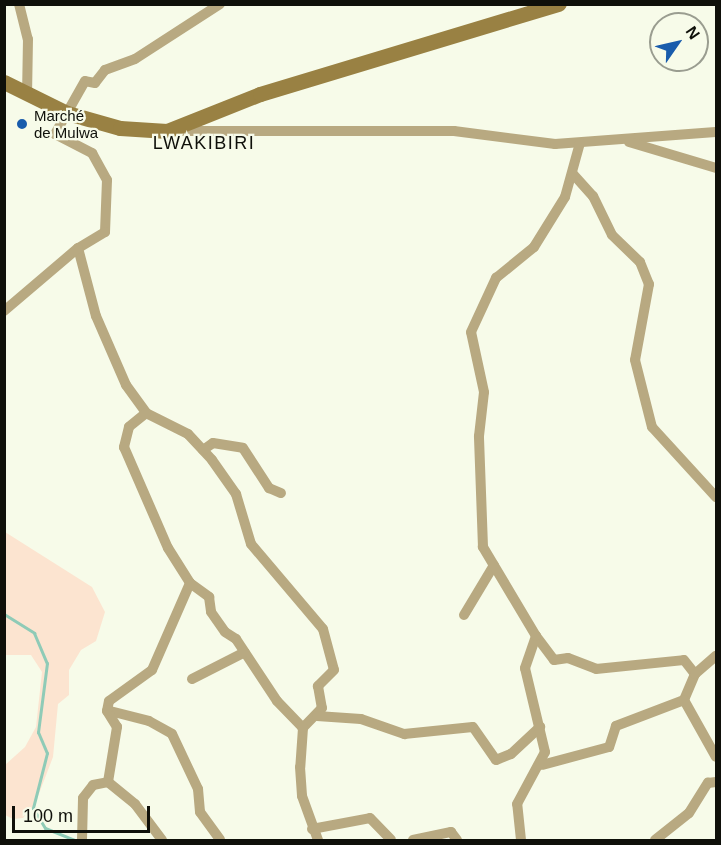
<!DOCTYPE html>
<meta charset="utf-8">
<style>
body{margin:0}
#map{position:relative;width:721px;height:845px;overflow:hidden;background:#f7fbe9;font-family:Arial,sans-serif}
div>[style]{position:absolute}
.green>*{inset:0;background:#fce4d0}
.stream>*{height:3px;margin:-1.5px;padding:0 1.5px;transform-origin:1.5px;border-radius:1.5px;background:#8fcbb7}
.street>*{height:10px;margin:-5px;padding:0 5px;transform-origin:5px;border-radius:5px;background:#b8a981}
.secondary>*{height:15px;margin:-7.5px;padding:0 7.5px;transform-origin:7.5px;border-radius:7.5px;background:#998143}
.dots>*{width:16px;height:16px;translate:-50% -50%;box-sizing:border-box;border:3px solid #f7fbe9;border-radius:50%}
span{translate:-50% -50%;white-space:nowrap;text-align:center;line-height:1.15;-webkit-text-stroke:4.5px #f7fbe9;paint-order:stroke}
.poi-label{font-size:15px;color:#0f100a}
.left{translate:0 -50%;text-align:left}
.quarter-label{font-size:18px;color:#0f100a;letter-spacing:1.5px}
.frame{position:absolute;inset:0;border:6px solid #0f100a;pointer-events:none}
.north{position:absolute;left:649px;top:12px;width:60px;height:60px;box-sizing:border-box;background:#f7fbe9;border:2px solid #9a9d90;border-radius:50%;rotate:56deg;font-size:16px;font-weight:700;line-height:24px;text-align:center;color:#0f100a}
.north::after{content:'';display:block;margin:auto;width:21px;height:27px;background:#195cac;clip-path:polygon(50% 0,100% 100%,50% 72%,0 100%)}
.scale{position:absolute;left:12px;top:806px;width:138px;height:27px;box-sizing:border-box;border:3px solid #0f100a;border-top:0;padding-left:8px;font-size:18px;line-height:21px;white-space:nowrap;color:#0f100a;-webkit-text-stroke:4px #f7fbe9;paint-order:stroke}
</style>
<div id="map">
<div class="green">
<div style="clip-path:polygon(5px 532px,92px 587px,105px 612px,96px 641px,81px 650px,69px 670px,69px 695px,58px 704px,53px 757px,35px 804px,23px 818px,13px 819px,5px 815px,5px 765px,25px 747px,36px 727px,42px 672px,31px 655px,5px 655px)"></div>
</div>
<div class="stream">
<div style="left:4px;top:614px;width:36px;rotate:32deg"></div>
<div style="left:34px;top:633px;width:33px;rotate:67deg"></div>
<div style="left:47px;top:663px;width:70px;rotate:97.4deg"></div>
<div style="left:38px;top:732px;width:23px;rotate:67deg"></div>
<div style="left:47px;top:753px;width:57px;rotate:104.3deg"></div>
<div style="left:33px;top:808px;width:23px;rotate:59deg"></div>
<div style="left:45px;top:828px;width:31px;rotate:22deg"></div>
</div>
<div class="street">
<div style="left:19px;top:4px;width:36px;rotate:76deg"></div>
<div style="left:28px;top:39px;width:56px;rotate:91deg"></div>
<div style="left:220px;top:4px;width:101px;rotate:147.1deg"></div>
<div style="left:135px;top:59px;width:32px;rotate:160deg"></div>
<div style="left:105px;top:70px;width:16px;rotate:128deg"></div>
<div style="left:95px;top:83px;width:10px;rotate:-169deg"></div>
<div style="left:85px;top:81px;width:61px;rotate:119.5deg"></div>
<div style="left:55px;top:134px;width:42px;rotate:27.2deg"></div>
<div style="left:92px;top:153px;width:31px;rotate:61deg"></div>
<div style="left:107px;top:180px;width:52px;rotate:92.2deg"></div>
<div style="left:105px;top:232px;width:31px;rotate:149deg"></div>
<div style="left:78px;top:248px;width:70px;rotate:75.2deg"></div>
<div style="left:96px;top:316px;width:75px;rotate:66.5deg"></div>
<div style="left:126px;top:385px;width:34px;rotate:54deg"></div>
<div style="left:146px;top:413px;width:47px;rotate:26.6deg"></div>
<div style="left:188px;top:434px;width:35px;rotate:47deg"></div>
<div style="left:212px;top:460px;width:42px;rotate:54.8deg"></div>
<div style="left:236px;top:494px;width:52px;rotate:73.3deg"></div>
<div style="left:251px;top:544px;width:111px;rotate:49.7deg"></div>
<div style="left:323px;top:629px;width:42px;rotate:75deg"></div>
<div style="left:334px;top:670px;width:23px;rotate:135deg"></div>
<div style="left:318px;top:686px;width:22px;rotate:80deg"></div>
<div style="left:322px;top:708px;width:28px;rotate:134deg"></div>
<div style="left:303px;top:728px;width:39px;rotate:94deg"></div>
<div style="left:300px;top:767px;width:29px;rotate:86deg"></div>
<div style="left:302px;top:796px;width:47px;rotate:70deg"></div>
<div style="left:176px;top:131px;width:278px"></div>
<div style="left:454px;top:131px;width:102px;rotate:7.3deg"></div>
<div style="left:555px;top:144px;width:161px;rotate:-4.3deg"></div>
<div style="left:629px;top:142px;width:91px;rotate:16.6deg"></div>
<div style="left:573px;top:174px;width:30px;rotate:48deg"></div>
<div style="left:593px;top:196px;width:43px;rotate:64deg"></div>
<div style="left:612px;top:235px;width:39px;rotate:44deg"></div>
<div style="left:640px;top:262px;width:24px;rotate:68deg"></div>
<div style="left:649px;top:284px;width:77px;rotate:100.4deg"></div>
<div style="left:635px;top:360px;width:69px;rotate:75.8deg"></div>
<div style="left:652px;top:427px;width:95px;rotate:47.6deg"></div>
<div style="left:4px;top:311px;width:97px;rotate:-40.4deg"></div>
<div style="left:146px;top:413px;width:22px;rotate:141deg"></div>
<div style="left:129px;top:427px;width:21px;rotate:104deg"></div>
<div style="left:124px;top:447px;width:110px;rotate:66.5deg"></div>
<div style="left:168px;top:548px;width:41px;rotate:57.8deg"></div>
<div style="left:190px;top:583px;width:24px;rotate:36deg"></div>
<div style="left:209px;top:597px;width:15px;rotate:82deg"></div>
<div style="left:211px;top:612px;width:24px;rotate:55deg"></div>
<div style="left:225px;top:632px;width:13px;rotate:32deg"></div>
<div style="left:236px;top:639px;width:74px;rotate:56.5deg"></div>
<div style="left:277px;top:701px;width:37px;rotate:46deg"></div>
<div style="left:203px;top:450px;width:12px;rotate:-35deg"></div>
<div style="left:213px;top:443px;width:30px;rotate:9deg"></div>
<div style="left:243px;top:448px;width:48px;rotate:57deg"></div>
<div style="left:269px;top:488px;width:13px;rotate:23deg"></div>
<div style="left:464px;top:615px;width:58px;rotate:-59deg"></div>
<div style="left:536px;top:636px;width:30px;rotate:53deg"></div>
<div style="left:554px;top:660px;width:14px;rotate:-8deg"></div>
<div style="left:568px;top:658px;width:30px;rotate:21deg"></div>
<div style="left:596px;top:669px;width:88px;rotate:-5.8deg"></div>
<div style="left:684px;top:660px;width:18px;rotate:52deg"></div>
<div style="left:695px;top:674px;width:28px;rotate:113deg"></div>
<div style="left:684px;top:700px;width:73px;rotate:159.1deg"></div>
<div style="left:616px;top:726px;width:22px;rotate:108deg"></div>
<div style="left:609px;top:747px;width:69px;rotate:165deg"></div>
<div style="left:695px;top:674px;width:28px;rotate:-41deg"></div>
<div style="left:192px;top:679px;width:59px;rotate:-27deg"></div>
<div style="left:684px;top:700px;width:65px;rotate:60.7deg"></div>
<div style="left:110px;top:711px;width:40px;rotate:14.4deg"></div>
<div style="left:149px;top:721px;width:26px;rotate:29deg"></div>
<div style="left:172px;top:734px;width:61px;rotate:64.7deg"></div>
<div style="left:198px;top:789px;width:23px;rotate:85deg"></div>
<div style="left:200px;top:812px;width:34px;rotate:54deg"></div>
<div style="left:317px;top:716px;width:44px;rotate:3.9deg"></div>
<div style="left:361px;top:719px;width:46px;rotate:19.2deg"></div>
<div style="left:404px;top:734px;width:69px;rotate:-5.8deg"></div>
<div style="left:473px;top:727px;width:40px;rotate:55.1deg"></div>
<div style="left:496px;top:760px;width:16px;rotate:-22deg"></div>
<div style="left:511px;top:754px;width:40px;rotate:-43deg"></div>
<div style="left:108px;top:782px;width:56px;rotate:-80.7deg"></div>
<div style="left:117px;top:727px;width:19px;rotate:-122deg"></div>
<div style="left:107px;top:711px;width:10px;rotate:-79deg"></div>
<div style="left:109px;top:701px;width:53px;rotate:-35.8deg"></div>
<div style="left:152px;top:670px;width:95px;rotate:-66.4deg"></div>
<div style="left:108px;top:782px;width:35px;rotate:39deg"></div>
<div style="left:135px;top:804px;width:45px;rotate:53.1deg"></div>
<div style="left:312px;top:829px;width:59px;rotate:-10.7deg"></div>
<div style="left:370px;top:818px;width:30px;rotate:46deg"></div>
<div style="left:82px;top:840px;width:42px;rotate:-88.6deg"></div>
<div style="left:83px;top:798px;width:16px;rotate:-52deg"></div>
<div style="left:93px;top:785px;width:15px;rotate:-11deg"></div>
<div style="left:413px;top:840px;width:39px;rotate:-12deg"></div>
<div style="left:451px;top:832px;width:10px;rotate:53deg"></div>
<div style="left:521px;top:840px;width:36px;rotate:-96deg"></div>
<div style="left:517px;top:804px;width:59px;rotate:-61.7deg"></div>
<div style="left:545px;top:752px;width:86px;rotate:-103.4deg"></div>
<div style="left:525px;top:668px;width:34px;rotate:-71deg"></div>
<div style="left:536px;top:636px;width:104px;rotate:-120.8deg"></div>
<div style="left:483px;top:547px;width:111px;rotate:-92.1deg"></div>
<div style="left:479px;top:436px;width:44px;rotate:-83.5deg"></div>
<div style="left:484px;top:392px;width:61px;rotate:-102.2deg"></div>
<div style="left:471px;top:332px;width:60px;rotate:-65.2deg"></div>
<div style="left:496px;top:278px;width:49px;rotate:-39.2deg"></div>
<div style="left:534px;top:247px;width:59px;rotate:-58.2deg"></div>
<div style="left:565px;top:197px;width:56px;rotate:-74.5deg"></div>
<div style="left:655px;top:840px;width:43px;rotate:-38.5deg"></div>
<div style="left:689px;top:813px;width:36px;rotate:-58deg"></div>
<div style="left:708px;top:783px;width:8px;rotate:-7deg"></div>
</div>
<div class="secondary">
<div style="left:4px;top:82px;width:70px;rotate:26.2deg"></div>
<div style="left:67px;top:113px;width:55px;rotate:15.8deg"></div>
<div style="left:120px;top:128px;width:47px;rotate:3.7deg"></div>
<div style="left:167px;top:131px;width:100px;rotate:-21.7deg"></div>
<div style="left:260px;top:94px;width:312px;rotate:-16.8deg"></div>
</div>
<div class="dots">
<div style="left:22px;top:124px;background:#195cac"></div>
</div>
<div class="poi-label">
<span class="left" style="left:34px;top:124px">Marché<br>de Mulwa</span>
</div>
<div class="quarter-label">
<span style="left:204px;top:143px">LWAKIBIRI</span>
</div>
<div class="frame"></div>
<div class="north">N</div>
<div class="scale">100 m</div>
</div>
